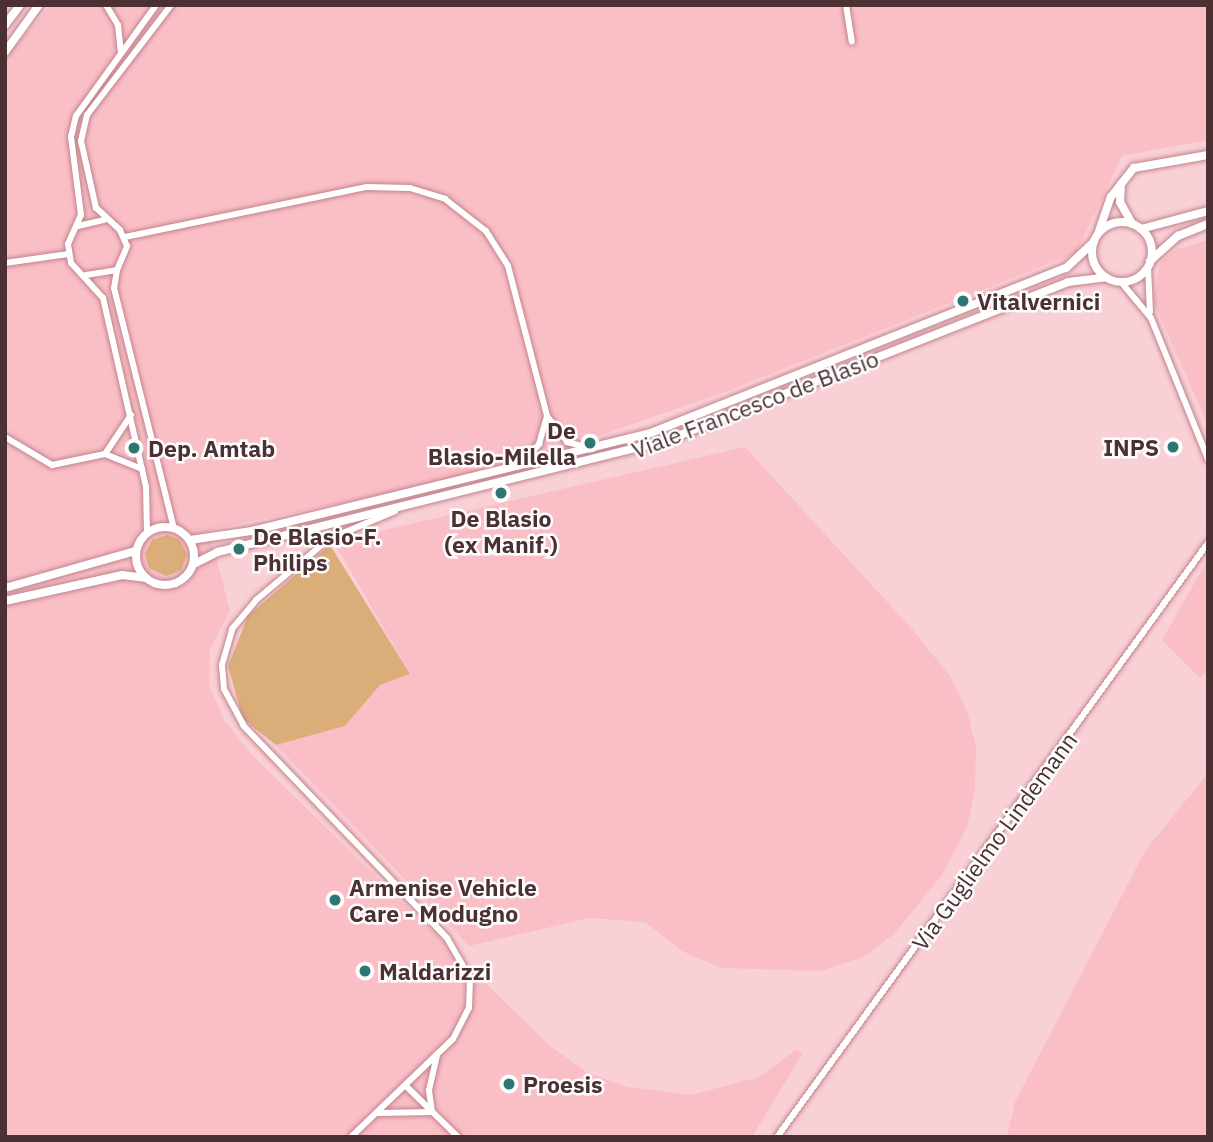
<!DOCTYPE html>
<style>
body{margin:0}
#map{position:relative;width:1213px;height:1142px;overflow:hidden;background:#f9d0d5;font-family:"IBM Plex Sans",sans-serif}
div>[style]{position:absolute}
.built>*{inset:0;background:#fabec6}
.green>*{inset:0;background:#daad79}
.roads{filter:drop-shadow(0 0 2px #c1838c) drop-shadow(0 0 2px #c1838c)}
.minor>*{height:6px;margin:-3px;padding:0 3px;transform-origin:3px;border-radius:3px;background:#fff}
.tertiary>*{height:8px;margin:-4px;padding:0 4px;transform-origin:4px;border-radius:4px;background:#fff}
.tertiary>.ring{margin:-4px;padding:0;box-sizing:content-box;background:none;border:8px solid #fff;border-radius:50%}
.dots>*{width:19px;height:19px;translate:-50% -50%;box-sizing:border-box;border:4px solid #fdfdfd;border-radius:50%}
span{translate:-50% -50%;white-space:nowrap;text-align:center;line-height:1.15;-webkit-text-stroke:5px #fdfdfd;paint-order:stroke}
.poi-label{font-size:23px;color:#4b3134;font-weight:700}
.left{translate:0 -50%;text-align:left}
.right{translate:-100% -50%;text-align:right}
.street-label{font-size:23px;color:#4b3134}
.frame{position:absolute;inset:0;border:7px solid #4b3134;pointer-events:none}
</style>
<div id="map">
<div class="built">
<div style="clip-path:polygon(51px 5px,1208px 5px,1208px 140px,1122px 156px,1076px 253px,722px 393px,497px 471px,209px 530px,230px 611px,210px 649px,209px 686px,225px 721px,254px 757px,550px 1046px,588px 1073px,627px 1087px,691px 1095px,759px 1077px,797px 1049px,802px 1054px,752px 1137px,5px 1137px,5px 59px)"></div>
<div style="clip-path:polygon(1208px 240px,1208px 425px,1153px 301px,1160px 263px,1175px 250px)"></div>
<div style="clip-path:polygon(745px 447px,912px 629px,950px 676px,968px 713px,976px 748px,975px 790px,967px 827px,942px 875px,894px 934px,863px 957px,820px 971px,721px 968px,682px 951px,645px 922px,589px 918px,469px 946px,276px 745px,345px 726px,380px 685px,410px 674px,338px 549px,371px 533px)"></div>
<div style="clip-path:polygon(1208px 559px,1208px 670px,1200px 678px,1162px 640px)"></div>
<div style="clip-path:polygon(1208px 773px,1208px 1137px,1007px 1137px,1015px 1102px,1145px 851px)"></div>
</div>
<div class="green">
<div style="clip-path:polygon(167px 535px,179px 539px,187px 554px,181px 570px,166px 576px,149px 568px,145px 554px,152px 540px)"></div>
<div style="clip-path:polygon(330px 545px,410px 674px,380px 685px,345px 726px,276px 745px,243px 719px,228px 666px,248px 616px)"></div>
</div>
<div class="roads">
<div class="minor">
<div style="left:106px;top:5px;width:23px;rotate:59deg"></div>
<div style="left:118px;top:25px;width:27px;rotate:84deg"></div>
<div style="left:846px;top:5px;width:37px;rotate:81deg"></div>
<div style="left:78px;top:226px;width:27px;rotate:-13deg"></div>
<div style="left:125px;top:237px;width:247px;rotate:-11.7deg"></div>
<div style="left:367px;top:187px;width:43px;rotate:1.3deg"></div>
<div style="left:410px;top:188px;width:37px;rotate:17deg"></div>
<div style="left:445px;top:199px;width:52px;rotate:38deg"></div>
<div style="left:486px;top:231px;width:41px;rotate:57.8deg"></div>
<div style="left:508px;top:266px;width:155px;rotate:75.4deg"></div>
<div style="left:547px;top:416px;width:33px;rotate:52deg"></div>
<div style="left:567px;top:442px;width:20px;rotate:15deg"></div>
<div style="left:5px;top:263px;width:64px;rotate:-8.1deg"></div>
<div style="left:1148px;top:267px;width:45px;rotate:87.5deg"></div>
<div style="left:117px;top:270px;width:18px;rotate:99deg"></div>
<div style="left:114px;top:288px;width:247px;rotate:76deg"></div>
<div style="left:86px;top:275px;width:31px;rotate:-9deg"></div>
<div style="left:117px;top:270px;width:26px;rotate:-67deg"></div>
<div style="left:127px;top:246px;width:17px;rotate:-114deg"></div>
<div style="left:120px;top:230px;width:33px;rotate:-137deg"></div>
<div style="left:96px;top:208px;width:69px;rotate:-102.6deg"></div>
<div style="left:81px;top:141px;width:27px;rotate:-77deg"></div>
<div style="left:87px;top:115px;width:138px;rotate:-52.6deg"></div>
<div style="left:1121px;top:282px;width:47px;rotate:50.2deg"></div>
<div style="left:1151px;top:318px;width:152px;rotate:68deg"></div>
<div style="left:5px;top:437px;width:55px;rotate:30.8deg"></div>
<div style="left:52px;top:465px;width:54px;rotate:-11.7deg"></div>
<div style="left:105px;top:454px;width:40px;rotate:22deg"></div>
<div style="left:105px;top:454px;width:47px;rotate:-56.3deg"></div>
<div style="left:520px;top:464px;width:28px;rotate:-46deg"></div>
<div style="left:539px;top:444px;width:29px;rotate:-74deg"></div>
<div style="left:147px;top:533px;width:46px;rotate:-91.2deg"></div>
<div style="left:146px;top:487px;width:194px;rotate:-102.8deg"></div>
<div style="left:103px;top:298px;width:47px;rotate:-132.4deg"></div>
<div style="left:71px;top:263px;width:19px;rotate:-99deg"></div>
<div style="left:68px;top:244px;width:32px;rotate:-66deg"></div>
<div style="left:81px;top:215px;width:79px;rotate:-97.3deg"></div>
<div style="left:71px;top:137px;width:22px;rotate:-77deg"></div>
<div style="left:76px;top:116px;width:137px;rotate:-54.2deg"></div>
<div style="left:406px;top:1086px;width:73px;rotate:44.4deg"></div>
<div style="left:378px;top:1113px;width:54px;rotate:-1.1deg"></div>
<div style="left:432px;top:1112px;width:22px;rotate:-98deg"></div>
<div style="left:429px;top:1090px;width:35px;rotate:-77deg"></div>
<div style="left:351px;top:1137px;width:141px;rotate:-43.9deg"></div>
<div style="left:453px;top:1039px;width:35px;rotate:-63deg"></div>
<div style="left:469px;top:1008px;width:30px;rotate:-88deg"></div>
<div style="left:470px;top:978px;width:46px;rotate:-119.9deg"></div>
<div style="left:447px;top:938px;width:294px;rotate:-133.8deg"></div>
<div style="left:244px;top:726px;width:42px;rotate:-118.4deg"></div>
<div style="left:224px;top:689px;width:24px;rotate:-95deg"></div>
<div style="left:222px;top:665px;width:37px;rotate:-74deg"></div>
<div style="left:232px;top:629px;width:38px;rotate:-50deg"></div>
<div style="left:256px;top:600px;width:95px;rotate:-39.9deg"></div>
<div style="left:329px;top:539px;width:72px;rotate:-23deg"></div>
<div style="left:777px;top:1137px;width:734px;rotate:-54.04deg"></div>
</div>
<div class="tertiary">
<div style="left:5px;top:25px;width:25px;rotate:-53deg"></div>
<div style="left:5px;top:52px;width:58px;rotate:-54.1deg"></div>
<div style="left:1121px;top:184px;width:18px;rotate:93deg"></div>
<div style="left:1120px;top:202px;width:25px;rotate:61deg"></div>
<div class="ring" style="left:1092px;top:222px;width:52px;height:52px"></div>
<div style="left:1141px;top:229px;width:69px;rotate:-15deg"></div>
<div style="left:1099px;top:231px;width:36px;rotate:-71deg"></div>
<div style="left:1111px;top:197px;width:37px;rotate:-52deg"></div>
<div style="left:1134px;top:168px;width:75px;rotate:-10deg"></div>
<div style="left:1150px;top:261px;width:38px;rotate:-42deg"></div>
<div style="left:1178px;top:236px;width:32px;rotate:-22deg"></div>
<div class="ring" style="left:136px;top:527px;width:50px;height:50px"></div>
<div style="left:190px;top:540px;width:63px;rotate:-8.3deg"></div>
<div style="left:252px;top:531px;width:408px;rotate:-13.8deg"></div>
<div style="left:648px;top:434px;width:450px;rotate:-21.7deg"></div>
<div style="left:1066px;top:268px;width:37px;rotate:-43deg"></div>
<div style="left:194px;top:564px;width:27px;rotate:-27deg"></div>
<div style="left:218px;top:552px;width:466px;rotate:-14deg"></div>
<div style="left:670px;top:439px;width:428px;rotate:-21.5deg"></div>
<div style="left:1068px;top:282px;width:38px;rotate:-7deg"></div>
<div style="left:5px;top:588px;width:136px;rotate:-15.8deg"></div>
<div style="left:5px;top:601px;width:120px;rotate:-12.5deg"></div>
<div style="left:122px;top:575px;width:23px;rotate:7deg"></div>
</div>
</div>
<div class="dots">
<div style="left:963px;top:301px;background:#2d7672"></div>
<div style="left:590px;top:443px;background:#2d7672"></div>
<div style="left:1173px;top:447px;background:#2d7672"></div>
<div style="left:134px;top:448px;background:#2d7672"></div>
<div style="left:501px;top:493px;background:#2d7672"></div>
<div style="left:239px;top:549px;background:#2d7672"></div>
<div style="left:335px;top:900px;background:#2d7672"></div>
<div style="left:365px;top:971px;background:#2d7672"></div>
<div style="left:509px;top:1084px;background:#2d7672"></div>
</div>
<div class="poi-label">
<span class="left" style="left:977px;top:301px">Vitalvernici</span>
<span class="right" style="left:576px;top:443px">De<br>Blasio-Milella</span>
<span class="right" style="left:1159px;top:447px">INPS</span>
<span class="left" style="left:148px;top:448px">Dep. Amtab</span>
<span style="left:501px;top:531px">De Blasio<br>(ex Manif.)</span>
<span class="left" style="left:253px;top:549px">De Blasio-F.<br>Philips</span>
<span class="left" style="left:349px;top:900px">Armenise Vehicle<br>Care - Modugno</span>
<span class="left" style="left:379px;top:971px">Maldarizzi</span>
<span class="left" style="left:523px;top:1084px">Proesis</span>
</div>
<div class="street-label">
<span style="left:755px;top:404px;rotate:-21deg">Viale Francesco de Blasio</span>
<span style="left:994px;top:841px;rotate:-54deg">Via Guglielmo Lindemann</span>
</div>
<div class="frame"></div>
</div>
